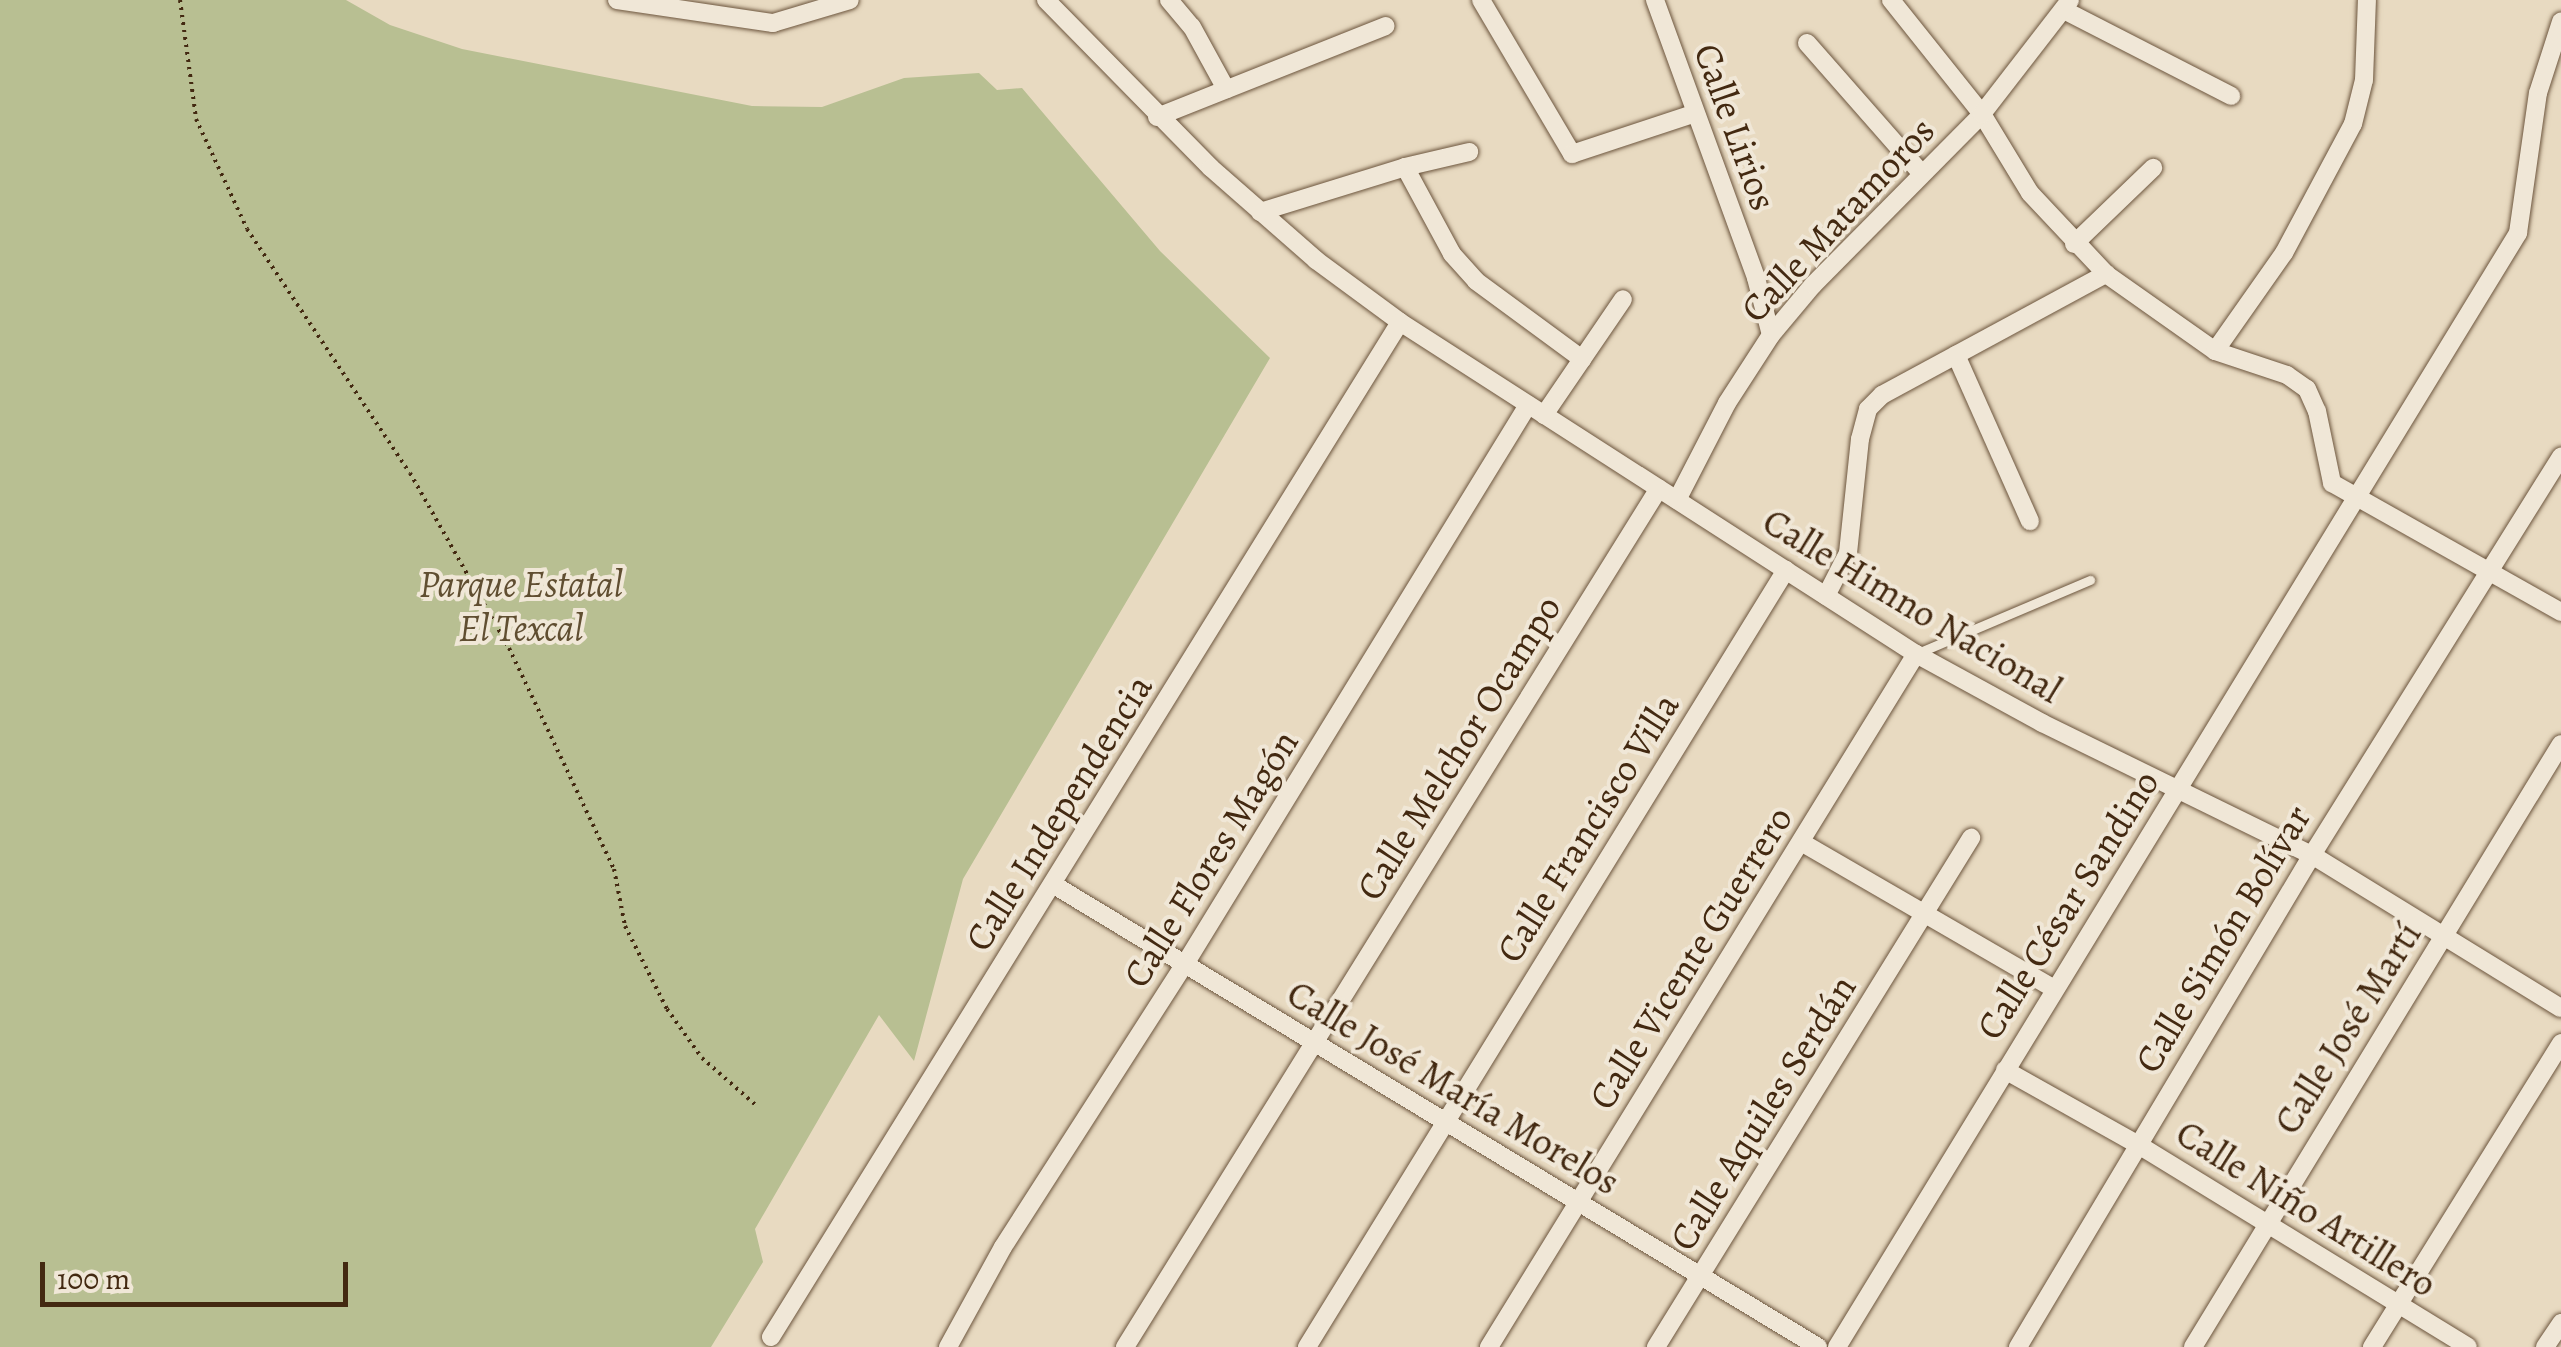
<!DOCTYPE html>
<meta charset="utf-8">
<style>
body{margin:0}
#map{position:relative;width:2561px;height:1347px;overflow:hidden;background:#e8dac1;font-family:Alegreya,serif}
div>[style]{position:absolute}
.green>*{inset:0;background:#b8bf92}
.path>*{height:4px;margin-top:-2px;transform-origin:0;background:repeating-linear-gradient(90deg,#432911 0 2.5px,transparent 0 7.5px)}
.roads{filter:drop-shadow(0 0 2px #6c553d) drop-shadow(0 0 2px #6c553d)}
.lane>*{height:9px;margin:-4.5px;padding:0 4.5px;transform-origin:4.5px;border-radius:4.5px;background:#f0e7d7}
.street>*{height:18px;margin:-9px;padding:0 9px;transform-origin:9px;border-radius:9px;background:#f0e7d7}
span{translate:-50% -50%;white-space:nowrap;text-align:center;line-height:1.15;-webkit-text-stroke:8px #f0e7d7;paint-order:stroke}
.street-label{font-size:38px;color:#432911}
.park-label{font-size:38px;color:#604e31;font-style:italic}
.scale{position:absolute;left:40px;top:1262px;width:308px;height:45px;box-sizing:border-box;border:5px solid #432911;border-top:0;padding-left:12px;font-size:30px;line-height:35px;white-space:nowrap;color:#432911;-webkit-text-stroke:8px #f0e7d7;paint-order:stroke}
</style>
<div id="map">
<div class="green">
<div style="clip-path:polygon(0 0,346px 0,390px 25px,462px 49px,752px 106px,822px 107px,904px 78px,979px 73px,997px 90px,1022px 88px,1160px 251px,1270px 358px,963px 879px,914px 1061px,879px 1015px,755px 1229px,763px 1262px,711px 1347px,0 1347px)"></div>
</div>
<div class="path">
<div style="left:180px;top:0;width:120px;rotate:82.3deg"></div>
<div style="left:196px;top:119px;width:121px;rotate:65.1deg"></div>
<div style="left:247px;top:229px;width:293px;rotate:56.3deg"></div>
<div style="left:410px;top:473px;width:201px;rotate:60.5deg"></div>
<div style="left:509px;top:648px;width:245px;rotate:64.6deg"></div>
<div style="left:614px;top:869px;width:58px;rotate:79.1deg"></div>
<div style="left:625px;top:926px;width:93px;rotate:63.2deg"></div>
<div style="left:667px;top:1009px;width:60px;rotate:54.5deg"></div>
<div style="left:702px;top:1058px;width:74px;rotate:41.2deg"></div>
</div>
<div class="roads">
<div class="lane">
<div style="left:1918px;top:653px;width:187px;rotate:-23deg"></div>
</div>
<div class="street">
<div style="left:617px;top:0;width:158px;rotate:8.4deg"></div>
<div style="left:773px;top:23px;width:80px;rotate:-16.6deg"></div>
<div style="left:1046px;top:0;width:235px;rotate:45.5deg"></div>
<div style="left:1211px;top:168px;width:140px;rotate:41.2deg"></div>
<div style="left:1316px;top:260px;width:104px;rotate:36.4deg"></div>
<div style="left:1400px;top:322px;width:614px;rotate:32.76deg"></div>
<div style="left:1916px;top:654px;width:144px;rotate:28.7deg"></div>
<div style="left:2042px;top:723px;width:301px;rotate:26.1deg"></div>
<div style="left:2312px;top:855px;width:292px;rotate:31.6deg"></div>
<div style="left:1169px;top:0;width:35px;rotate:50deg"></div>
<div style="left:1192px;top:27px;width:71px;rotate:61.3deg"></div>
<div style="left:1481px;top:0;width:179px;rotate:59.4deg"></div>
<div style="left:1572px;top:154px;width:127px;rotate:-18.3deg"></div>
<div style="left:1655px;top:0;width:296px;rotate:70deg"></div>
<div style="left:1756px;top:278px;width:59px;rotate:75.3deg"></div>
<div style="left:1891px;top:0;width:146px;rotate:51.4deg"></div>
<div style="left:1982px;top:114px;width:92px;rotate:58.7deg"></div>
<div style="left:2030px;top:193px;width:111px;rotate:46.8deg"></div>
<div style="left:2106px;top:274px;width:133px;rotate:35.2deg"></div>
<div style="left:2215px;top:351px;width:76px;rotate:18.4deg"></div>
<div style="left:2287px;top:375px;width:24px;rotate:35deg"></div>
<div style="left:2307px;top:389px;width:24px;rotate:66deg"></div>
<div style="left:2317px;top:411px;width:74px;rotate:78.2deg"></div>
<div style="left:2332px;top:483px;width:263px;rotate:29.4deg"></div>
<div style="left:2064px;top:10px;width:188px;rotate:27.2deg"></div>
<div style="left:1807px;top:43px;width:174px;rotate:48.7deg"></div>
<div style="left:1157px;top:117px;width:246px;rotate:-21.7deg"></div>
<div style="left:1405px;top:167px;width:99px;rotate:61.6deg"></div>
<div style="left:1452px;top:254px;width:36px;rotate:48deg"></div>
<div style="left:1476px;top:281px;width:132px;rotate:36.3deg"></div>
<div style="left:1260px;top:212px;width:152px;rotate:-17.2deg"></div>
<div style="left:1405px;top:167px;width:66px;rotate:-13.2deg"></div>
<div style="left:2074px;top:244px;width:110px;rotate:-43.9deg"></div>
<div style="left:2215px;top:351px;width:120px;rotate:-54.9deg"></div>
<div style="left:2284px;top:253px;width:146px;rotate:-61.9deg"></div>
<div style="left:2353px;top:124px;width:45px;rotate:-76deg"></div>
<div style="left:2364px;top:80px;width:80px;rotate:-87.9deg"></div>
<div style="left:1956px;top:355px;width:182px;rotate:66deg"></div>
<div style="left:1544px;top:415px;width:140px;rotate:-55.7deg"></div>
<div style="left:1677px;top:500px;width:109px;rotate:-62.7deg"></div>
<div style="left:1727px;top:403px;width:81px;rotate:-57.1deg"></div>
<div style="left:1771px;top:335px;width:65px;rotate:-50deg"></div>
<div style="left:1813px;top:285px;width:240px;rotate:-45.3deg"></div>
<div style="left:1982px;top:114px;width:144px;rotate:-52.3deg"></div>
<div style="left:1826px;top:596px;width:48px;rotate:-62.9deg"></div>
<div style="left:1848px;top:553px;width:115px;rotate:-84deg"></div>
<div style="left:1860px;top:439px;width:31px;rotate:-75deg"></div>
<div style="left:1868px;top:409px;width:20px;rotate:-45deg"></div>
<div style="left:1882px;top:395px;width:255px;rotate:-28.4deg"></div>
<div style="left:1801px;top:842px;width:291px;rotate:30.1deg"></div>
<div style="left:1054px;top:885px;width:893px;rotate:31.16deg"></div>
<div style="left:2005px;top:1070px;width:151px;rotate:29.3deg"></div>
<div style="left:2137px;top:1144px;width:388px;rotate:31.5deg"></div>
<div style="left:771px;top:1337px;width:1194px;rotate:-58.21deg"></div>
<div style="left:948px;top:1347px;width:114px;rotate:-61.2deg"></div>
<div style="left:1003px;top:1247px;width:336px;rotate:-57.3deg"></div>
<div style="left:1185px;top:964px;width:656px;rotate:-58.47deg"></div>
<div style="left:1125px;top:1347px;width:1011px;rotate:-58.13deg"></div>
<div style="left:1307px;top:1347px;width:913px;rotate:-58.35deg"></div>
<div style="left:1489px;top:1347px;width:814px;rotate:-58.36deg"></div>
<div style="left:1656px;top:1347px;width:599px;rotate:-58.25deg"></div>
<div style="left:1837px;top:1347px;width:1306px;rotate:-58.56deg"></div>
<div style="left:2518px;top:233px;width:141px;rotate:-81.9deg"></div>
<div style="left:2538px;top:93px;width:75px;rotate:-72.1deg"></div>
<div style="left:2018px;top:1347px;width:573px;rotate:-59.14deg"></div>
<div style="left:2312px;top:855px;width:470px;rotate:-58deg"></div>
<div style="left:2193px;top:1347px;width:706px;rotate:-58.61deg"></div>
<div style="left:2372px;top:1347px;width:358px;rotate:-58.1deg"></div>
<div style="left:2545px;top:1347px;width:29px;rotate:-56deg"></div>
</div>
</div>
<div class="street-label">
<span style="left:1735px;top:127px;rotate:70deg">Calle Lirios</span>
<span style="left:1838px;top:220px;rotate:-47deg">Calle Matamoros</span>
<span style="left:1912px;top:606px;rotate:31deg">Calle Himno Nacional</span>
<span style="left:1459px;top:748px;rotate:-58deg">Calle Melchor Ocampo</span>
<span style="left:1059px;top:813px;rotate:-58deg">Calle Independencia</span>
<span style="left:1588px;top:828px;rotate:-58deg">Calle Francisco Villa</span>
<span style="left:1211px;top:859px;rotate:-58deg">Calle Flores Magón</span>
<span style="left:2068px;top:905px;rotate:-58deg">Calle César Sandino</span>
<span style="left:2223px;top:939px;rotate:-59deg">Calle Simón Bolívar</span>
<span style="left:1691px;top:958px;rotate:-58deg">Calle Vicente Guerrero</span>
<span style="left:2348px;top:1028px;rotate:-58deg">Calle José Martí</span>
<span style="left:1453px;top:1088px;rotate:31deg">Calle José María Morelos</span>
<span style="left:1763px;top:1113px;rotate:-58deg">Calle Aquiles Serdán</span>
<span style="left:2306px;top:1209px;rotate:32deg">Calle Niño Artillero</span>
</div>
<div class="park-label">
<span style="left:521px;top:607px">Parque Estatal<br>El Texcal</span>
</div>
<div class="scale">100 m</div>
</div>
